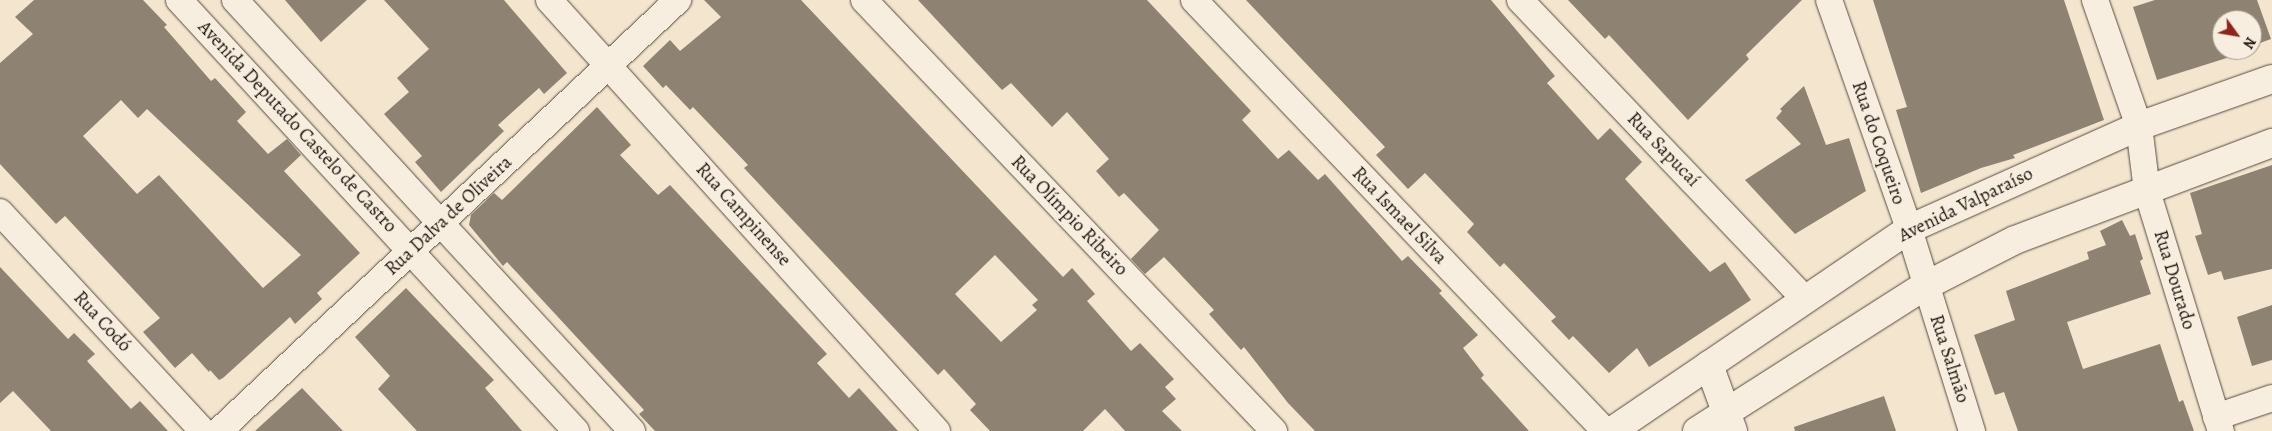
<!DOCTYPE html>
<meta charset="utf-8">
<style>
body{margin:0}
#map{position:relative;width:2272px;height:431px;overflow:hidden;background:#f4e5ce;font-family:Alegreya,serif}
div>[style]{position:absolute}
.building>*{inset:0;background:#8e8272}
.roads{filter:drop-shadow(0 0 1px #554a3f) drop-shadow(0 0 1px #554a3f)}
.street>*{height:26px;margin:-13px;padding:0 13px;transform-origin:13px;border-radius:13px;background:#f8eedf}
.secondary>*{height:28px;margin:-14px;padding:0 14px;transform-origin:14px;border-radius:14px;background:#f8eedf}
span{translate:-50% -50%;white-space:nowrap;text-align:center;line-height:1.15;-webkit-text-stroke:4.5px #f8eedf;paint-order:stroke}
.street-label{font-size:19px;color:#20160f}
.north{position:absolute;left:2212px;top:10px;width:50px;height:50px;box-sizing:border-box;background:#f8eedf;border:1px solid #a2988c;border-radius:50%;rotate:122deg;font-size:14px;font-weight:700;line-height:20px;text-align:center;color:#20160f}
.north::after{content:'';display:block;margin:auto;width:18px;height:22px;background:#8f2418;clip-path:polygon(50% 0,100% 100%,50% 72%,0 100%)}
</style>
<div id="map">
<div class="building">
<div style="clip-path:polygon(evenodd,34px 0,143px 0,167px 25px,164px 27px,211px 81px,215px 78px,246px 112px,237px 121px,268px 154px,287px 139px,301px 155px,284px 171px,360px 253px,317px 293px,322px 299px,295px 324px,290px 317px,223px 378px,219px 380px,210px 370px,209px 372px,192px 353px,175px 368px,143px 332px,160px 318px,65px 216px,56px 224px,0 164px,0 63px,33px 34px,15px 17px,34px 0,121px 100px,138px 118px,147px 109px,301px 255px,263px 288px,159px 175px,137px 194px,83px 136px,121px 100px)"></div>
<div style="clip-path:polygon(285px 0,367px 0,321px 42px)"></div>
<div style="clip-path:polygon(384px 0,504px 0,567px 73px,544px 94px,539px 88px,498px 125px,504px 131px,441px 192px,415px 162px,422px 156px,384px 114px,409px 92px,397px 78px,429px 49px)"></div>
<div style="clip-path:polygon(evenodd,704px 0,801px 0,1063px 277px,1072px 268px,1095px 294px,1087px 301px,1131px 351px,1140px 343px,1174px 379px,1165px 387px,1176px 399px,1162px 411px,1182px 431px,1125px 431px,1105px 409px,1083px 431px,990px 431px,970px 410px,976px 404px,944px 369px,938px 375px,744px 168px,748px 165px,693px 107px,690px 110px,666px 85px,663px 88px,643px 66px,670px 40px,680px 51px,721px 17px,704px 0,995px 255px,1038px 300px,1032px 305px,1037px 310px,1001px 342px,955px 294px,995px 255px)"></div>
<div style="clip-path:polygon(918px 0,1147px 0,1251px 111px,1242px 120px,1278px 159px,1289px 150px,1318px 180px,1325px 174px,1402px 261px,1408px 256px,1442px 291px,1439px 293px,1478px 335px,1463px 348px,1484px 375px,1481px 378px,1529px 431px,1315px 431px,1288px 403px,1244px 347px,1241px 350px,1209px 314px,1214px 310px,1164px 257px,1145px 274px,1131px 259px,1159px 230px,1124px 193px,1119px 197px,1096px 171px,1109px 159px,1067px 112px,1052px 127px,1011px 83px,1002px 90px)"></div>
<div style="clip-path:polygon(1246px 0,1491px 0,1555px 76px,1547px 83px,1598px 140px,1610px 128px,1642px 162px,1625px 179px,1710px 272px,1725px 262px,1751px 300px,1649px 367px,1637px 348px,1609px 373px,1573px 336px,1569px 340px,1551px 321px,1556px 317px,1504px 263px,1500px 267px,1467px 232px,1474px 224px,1425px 173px,1408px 189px,1376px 155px,1385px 147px)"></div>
<div style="clip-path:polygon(1568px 0,1802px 0,1746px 55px,1749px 59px,1688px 120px,1609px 35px,1605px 39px)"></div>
<div style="clip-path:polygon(1873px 0,2064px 0,2104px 120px,2013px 155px,2015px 158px,1981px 168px,1921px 193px,1896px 110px,1907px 107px)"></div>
<div style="clip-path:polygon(2155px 0,2257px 0,2271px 39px,2252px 46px,2252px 20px,2222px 20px,2222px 50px,2252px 50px,2157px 80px,2133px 7px)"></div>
<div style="clip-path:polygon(1804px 86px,1826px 145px,1849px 138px,1866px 191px,1795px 234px,1745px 180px,1801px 144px,1776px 118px,1782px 111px,1780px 109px)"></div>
<div style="clip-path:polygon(597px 107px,631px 145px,620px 155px,658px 195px,670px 185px,827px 354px,817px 363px,849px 398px,859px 388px,898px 431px,655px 431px,639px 414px,644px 410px,507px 262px,503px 266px,469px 225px,471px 215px,494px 193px,502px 200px)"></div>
<div style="clip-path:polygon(2272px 165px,2272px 269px,2224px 280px,2221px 271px,2208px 275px,2195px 236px,2202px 234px,2190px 193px)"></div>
<div style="clip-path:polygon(2122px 220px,2130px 236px,2135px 234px,2143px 259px,2140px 261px,2151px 294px,2067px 322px,2083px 369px,2160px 344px,2179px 402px,2183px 400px,2194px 431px,2018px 431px,2004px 392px,1995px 395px,1974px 335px,2015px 320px,2006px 291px,2089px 259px,2087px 252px,2106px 245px,2100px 231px)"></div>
<div style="clip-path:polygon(0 267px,68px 339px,74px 333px,95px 354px,87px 361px,131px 409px,140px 401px,168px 431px,51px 431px,13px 391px,0 403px)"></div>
<div style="clip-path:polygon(406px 288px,494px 380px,485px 388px,522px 431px,417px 431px,378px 389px,390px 376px,355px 337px)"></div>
<div style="clip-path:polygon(2272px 305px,2272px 360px,2252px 366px,2237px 317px)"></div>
<div style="clip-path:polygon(302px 388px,343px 431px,255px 431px)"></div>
<div style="clip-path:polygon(1884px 396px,1896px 431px,1795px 431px,1794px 427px)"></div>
</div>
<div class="roads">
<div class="street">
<div style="left:179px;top:0;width:586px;rotate:47.35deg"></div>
<div style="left:235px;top:0;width:586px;rotate:47.35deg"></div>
<div style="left:549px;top:0;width:580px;rotate:48.01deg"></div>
<div style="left:864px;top:0;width:595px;rotate:46.43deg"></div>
<div style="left:1194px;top:0;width:596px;rotate:46.36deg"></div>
<div style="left:1520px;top:0;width:414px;rotate:46.4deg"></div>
<div style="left:1829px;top:0;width:243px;rotate:70.7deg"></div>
<div style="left:1909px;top:229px;width:212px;rotate:72.7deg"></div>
<div style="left:2095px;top:0;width:133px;rotate:70.8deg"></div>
<div style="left:2139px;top:126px;width:65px;rotate:83deg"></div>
<div style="left:2147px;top:191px;width:251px;rotate:72.9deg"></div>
<div style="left:0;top:212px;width:299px;rotate:47.2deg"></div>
<div style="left:2216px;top:417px;width:59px;rotate:-18.7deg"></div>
<div style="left:219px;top:431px;width:630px;rotate:-43.2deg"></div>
</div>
<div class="secondary">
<div style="left:1709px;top:365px;width:70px;rotate:70deg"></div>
<div style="left:1612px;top:431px;width:359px;rotate:-34.2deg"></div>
<div style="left:1909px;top:229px;width:252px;rotate:-24.1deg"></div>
<div style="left:2139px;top:126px;width:141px;rotate:-19.5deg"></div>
<div style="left:1697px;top:431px;width:270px;rotate:-32.5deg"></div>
<div style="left:1925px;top:286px;width:101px;rotate:-27.1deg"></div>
<div style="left:2015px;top:240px;width:275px;rotate:-20.7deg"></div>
</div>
</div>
<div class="street-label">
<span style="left:297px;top:127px;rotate:47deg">Avenida Deputado Castelo de Castro</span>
<span style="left:1878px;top:143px;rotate:71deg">Rua do Coqueiro</span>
<span style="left:1663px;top:150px;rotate:46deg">Rua Sapucaí</span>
<span style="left:1966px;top:205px;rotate:-26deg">Avenida Valparaíso</span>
<span style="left:743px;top:215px;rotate:48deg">Rua Campinense</span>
<span style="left:449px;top:216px;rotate:-43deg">Rua Dalva de Oliveira</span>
<span style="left:1069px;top:216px;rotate:46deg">Rua Olímpio Ribeiro</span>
<span style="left:1399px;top:216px;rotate:46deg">Rua Ismael Silva</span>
<span style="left:2174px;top:280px;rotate:73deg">Rua Dourado</span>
<span style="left:102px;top:322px;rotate:47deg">Rua Codó</span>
<span style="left:1949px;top:359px;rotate:72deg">Rua Salmão</span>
</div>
<div class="north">N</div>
</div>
